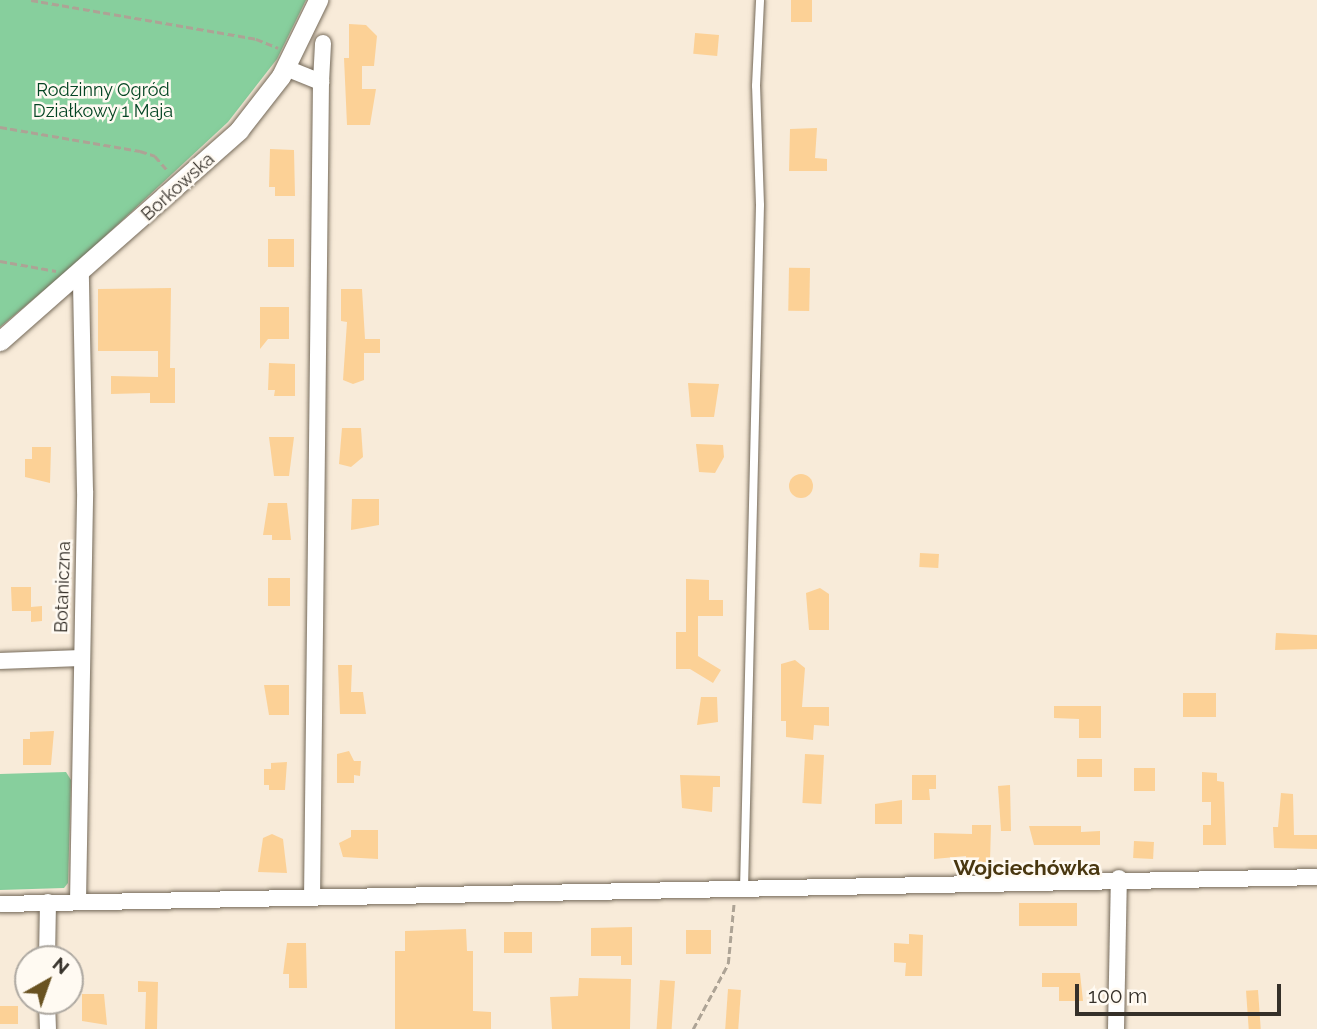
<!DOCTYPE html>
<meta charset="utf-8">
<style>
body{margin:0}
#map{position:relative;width:1317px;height:1029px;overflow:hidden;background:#f8ebd9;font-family:Raleway,sans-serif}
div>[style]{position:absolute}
.green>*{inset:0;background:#87cf9d}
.building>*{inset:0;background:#fcd196;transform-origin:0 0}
.round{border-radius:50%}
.path>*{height:2.5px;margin-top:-1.25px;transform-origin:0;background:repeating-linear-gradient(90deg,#ada395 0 7px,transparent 0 10.5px)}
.roads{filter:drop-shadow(0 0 2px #746959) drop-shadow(0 0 2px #746959)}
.service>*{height:8px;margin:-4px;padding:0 4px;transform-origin:4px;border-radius:4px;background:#fff}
.minor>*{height:16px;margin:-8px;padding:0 8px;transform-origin:8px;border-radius:8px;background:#fff}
.tertiary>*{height:19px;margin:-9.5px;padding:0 9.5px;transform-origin:9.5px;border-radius:9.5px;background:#fff}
span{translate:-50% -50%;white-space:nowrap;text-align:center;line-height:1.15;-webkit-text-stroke:5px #fffaf2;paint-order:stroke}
.park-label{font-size:18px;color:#044523}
.street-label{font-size:18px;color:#353029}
.quarter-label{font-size:21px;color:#493710;font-weight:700}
.north{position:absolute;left:14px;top:945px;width:70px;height:70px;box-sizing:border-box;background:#fffaf2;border:2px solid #aea9a2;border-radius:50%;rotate:40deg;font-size:19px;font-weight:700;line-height:28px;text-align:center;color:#353029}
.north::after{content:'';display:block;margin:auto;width:24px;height:32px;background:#695221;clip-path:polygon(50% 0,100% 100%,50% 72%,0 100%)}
.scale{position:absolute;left:1075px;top:984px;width:206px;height:32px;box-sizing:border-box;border:4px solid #353029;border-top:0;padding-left:9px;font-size:21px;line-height:24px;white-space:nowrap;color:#353029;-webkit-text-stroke:5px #fffaf2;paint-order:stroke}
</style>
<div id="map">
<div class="green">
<div style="clip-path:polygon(0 0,306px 0,277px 59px,228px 122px,73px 266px,0 327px)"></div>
<div style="clip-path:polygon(66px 772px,71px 780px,68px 883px,64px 888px,0 890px,0 774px)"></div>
</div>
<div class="building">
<div style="left:812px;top:0;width:22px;height:21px;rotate:90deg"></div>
<div style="clip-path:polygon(349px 24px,366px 25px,377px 36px,374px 66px,362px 66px,362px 89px,376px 89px,370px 125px,347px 125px,344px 58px,349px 58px)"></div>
<div style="left:719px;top:35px;width:21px;height:24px;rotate:95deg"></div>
<div style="clip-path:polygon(817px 128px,815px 158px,827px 159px,827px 171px,789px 171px,790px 129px)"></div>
<div style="clip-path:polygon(270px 149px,294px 150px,295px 196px,275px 196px,275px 187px,269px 187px)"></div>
<div style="left:268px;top:239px;width:26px;height:28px"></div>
<div style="left:810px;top:268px;width:43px;height:21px;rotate:91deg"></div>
<div style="clip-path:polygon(171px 288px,170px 368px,175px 368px,175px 403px,150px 403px,150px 393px,111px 394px,111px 376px,158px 377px,158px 351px,98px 351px,98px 289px)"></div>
<div style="clip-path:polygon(341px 289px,362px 289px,365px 339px,380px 339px,380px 353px,364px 353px,364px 380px,353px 384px,343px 380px,347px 322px,341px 321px)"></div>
<div style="clip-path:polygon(260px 307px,289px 307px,289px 339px,268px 339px,260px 349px)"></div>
<div style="clip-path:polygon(269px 363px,295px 364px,295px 396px,274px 396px,275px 390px,268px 390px)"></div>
<div style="clip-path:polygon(688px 383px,719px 384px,714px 417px,691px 417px)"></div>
<div style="clip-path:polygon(342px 428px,361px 428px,363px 457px,351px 467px,339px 464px)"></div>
<div style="clip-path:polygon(269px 437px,294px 437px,289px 476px,274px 476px)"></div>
<div style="clip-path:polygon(696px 444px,723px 445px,724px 457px,715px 473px,699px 472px)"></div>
<div style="clip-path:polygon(32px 447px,51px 447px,50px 483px,25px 477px,25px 459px,32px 459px)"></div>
<div class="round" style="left:789px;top:474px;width:24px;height:24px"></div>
<div style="clip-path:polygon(352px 499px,379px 499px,379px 525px,351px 530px)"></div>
<div style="clip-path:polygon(268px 503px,287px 503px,291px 540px,272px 540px,272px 535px,263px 535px)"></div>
<div style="left:920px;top:553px;width:19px;height:14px;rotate:3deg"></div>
<div style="left:268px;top:578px;width:22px;height:28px"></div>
<div style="clip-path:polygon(686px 579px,709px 580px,709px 600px,723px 600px,723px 616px,698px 616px,698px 656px,721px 670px,713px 683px,690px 669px,676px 669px,676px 632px,686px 632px)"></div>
<div style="clip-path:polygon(11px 587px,31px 587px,31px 607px,42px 606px,42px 621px,31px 622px,31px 611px,12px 611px)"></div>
<div style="clip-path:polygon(820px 588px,829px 594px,829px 630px,809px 630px,806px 593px)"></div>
<div style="clip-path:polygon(1276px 633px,1317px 635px,1317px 649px,1275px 650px)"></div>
<div style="clip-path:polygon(795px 660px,805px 668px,802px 707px,829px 707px,829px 726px,814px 725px,813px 740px,786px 737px,786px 721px,781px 721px,781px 664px)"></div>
<div style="clip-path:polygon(338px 665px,352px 665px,351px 692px,363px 692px,366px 714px,340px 714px)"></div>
<div style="clip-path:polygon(264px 685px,289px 685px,289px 715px,269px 715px)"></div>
<div style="left:1183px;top:693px;width:33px;height:24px"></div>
<div style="clip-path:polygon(701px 697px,717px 697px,718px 722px,697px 725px)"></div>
<div style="clip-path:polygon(1054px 706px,1101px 706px,1101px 738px,1079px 738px,1079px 719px,1054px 718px)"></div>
<div style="clip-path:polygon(54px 731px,51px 765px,23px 765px,23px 739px,30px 739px,30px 732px)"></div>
<div style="clip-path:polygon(349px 751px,354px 761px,361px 761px,360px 776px,354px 775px,354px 783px,337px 783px,337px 754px)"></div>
<div style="left:805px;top:754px;width:19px;height:49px;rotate:3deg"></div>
<div style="left:1077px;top:759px;width:25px;height:18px"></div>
<div style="clip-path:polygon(287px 762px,285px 790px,269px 790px,269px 785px,264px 785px,264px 769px,271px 769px,271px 763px)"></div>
<div style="left:1155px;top:768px;width:23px;height:21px;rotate:90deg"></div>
<div style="clip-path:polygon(1202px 772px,1217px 773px,1217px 781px,1224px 782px,1226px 845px,1203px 845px,1203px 825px,1211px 825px,1211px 802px,1202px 802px)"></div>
<div style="clip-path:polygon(680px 775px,720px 776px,720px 787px,713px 787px,712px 812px,682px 808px)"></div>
<div style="clip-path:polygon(912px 775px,936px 775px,936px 789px,929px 789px,930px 800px,912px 800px)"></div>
<div style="clip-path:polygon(1010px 785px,1011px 831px,1001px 831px,998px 786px)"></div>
<div style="clip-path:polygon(1281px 793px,1293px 794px,1294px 835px,1317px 835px,1317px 849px,1274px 848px,1273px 827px,1278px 827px)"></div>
<div style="clip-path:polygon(902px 800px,902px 824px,875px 824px,875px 804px)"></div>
<div style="clip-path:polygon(972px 825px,991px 825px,990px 862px,966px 862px,966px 856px,934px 859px,934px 833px,972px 834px)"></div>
<div style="clip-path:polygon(1029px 826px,1081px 826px,1081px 832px,1100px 831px,1100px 845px,1034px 845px)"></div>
<div style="clip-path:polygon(351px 830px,378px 830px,378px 859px,343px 857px,339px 843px,351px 837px)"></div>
<div style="clip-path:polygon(272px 834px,283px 839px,287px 873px,258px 872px,263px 838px)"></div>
<div style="left:1134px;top:841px;width:20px;height:17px;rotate:3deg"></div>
<div style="left:1077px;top:903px;width:23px;height:58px;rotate:90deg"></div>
<div style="clip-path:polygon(632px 927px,632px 965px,621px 965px,621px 956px,591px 956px,591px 928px)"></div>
<div style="clip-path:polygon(466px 929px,467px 951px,473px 951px,473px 1011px,491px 1012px,491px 1029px,395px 1029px,395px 951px,405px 951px,405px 931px)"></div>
<div style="left:686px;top:930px;width:25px;height:24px"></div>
<div style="left:504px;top:932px;width:28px;height:21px"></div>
<div style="clip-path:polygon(909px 934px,923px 935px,922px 976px,905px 976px,906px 963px,894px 962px,894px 943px,909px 944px)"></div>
<div style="clip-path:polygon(287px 943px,306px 943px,307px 988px,289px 988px,289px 974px,283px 974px)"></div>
<div style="clip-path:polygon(1042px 973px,1080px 973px,1083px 1001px,1059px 1001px,1059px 987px,1042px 987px)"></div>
<div style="clip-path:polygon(579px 978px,631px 979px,630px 1029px,552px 1029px,550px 997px,578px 996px)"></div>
<div style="left:660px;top:980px;width:15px;height:49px;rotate:4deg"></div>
<div style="clip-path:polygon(138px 981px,158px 982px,157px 1029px,145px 1029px,146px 992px,138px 992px)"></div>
<div style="left:728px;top:989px;width:13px;height:40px;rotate:4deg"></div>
<div style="left:1258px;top:990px;width:39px;height:12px;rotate:86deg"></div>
<div style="clip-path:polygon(82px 994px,104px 994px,107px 1025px,82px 1021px)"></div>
<div style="left:0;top:1006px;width:18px;height:18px"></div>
</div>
<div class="path">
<div style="left:31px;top:0;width:228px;rotate:9.8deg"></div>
<div style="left:256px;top:39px;width:24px;rotate:22deg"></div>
<div style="left:0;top:127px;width:142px;rotate:9.7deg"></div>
<div style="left:140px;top:151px;width:16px;rotate:18deg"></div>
<div style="left:155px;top:156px;width:18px;rotate:49deg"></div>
<div style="left:0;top:261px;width:57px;rotate:10.1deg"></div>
<div style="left:693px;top:1029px;width:74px;rotate:-61.7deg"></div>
<div style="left:728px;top:964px;width:62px;rotate:-84.5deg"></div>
</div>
<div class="roads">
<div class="service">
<div style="left:744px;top:889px;width:684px;rotate:-88.66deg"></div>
<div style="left:760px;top:205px;width:119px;rotate:-91.9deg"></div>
<div style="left:756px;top:86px;width:86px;rotate:-87.3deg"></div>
</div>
<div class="minor">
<div style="left:286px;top:68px;width:38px;rotate:22deg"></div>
<div style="left:321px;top:82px;width:815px;rotate:90.63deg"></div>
<div style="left:321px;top:82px;width:39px;rotate:-87deg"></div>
<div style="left:0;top:661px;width:80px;rotate:-2.1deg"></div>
<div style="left:78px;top:902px;width:411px;rotate:-89deg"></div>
<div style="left:85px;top:491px;width:218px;rotate:-91.1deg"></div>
<div style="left:0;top:904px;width:1317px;rotate:-1.17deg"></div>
<div style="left:47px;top:959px;width:57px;rotate:-89deg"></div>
<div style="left:47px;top:1001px;width:28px;rotate:88deg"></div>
<div style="left:1116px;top:1029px;width:151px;rotate:-88.9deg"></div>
</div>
<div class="tertiary">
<div style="left:0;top:341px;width:319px;rotate:-41.4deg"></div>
<div style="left:239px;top:130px;width:68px;rotate:-52.1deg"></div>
<div style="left:281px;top:76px;width:85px;rotate:-64deg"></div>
</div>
</div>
<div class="park-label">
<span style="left:103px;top:101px">Rodzinny Ogród<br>Działkowy 1 Maja</span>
</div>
<div class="street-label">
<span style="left:178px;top:187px;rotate:-42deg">Borkowska</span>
<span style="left:63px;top:587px;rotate:-88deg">Botaniczna</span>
</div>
<div class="quarter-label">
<span style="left:1027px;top:868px">Wojciechówka</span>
</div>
<div class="north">N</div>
<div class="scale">100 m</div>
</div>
